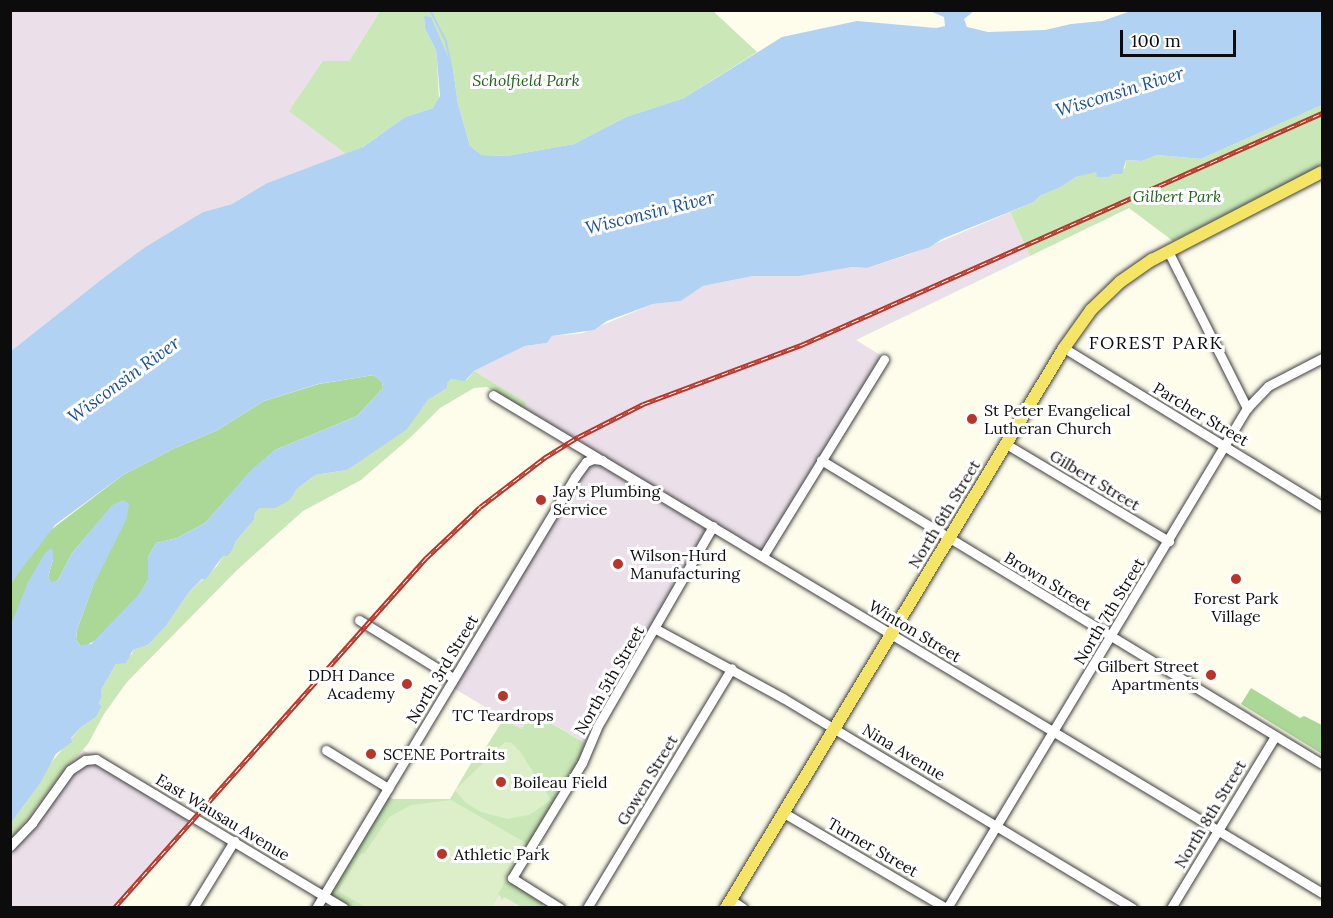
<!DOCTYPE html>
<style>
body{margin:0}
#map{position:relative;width:1333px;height:918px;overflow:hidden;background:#fefdec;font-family:Lora,serif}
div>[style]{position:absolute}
.industrial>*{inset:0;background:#ebe0ea}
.green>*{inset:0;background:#c9e7b7}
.forest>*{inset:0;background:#abd797}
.pitch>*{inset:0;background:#dcefc8}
.plaza>*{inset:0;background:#edebdc}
.water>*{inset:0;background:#b2d2f4}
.stream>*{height:2px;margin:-1px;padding:0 1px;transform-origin:1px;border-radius:1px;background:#b2d2f4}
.roads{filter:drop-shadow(0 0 2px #3f3f3f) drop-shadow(0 0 2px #3f3f3f)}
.minor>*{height:9px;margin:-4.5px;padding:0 4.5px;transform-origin:4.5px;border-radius:4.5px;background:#fff}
.major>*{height:12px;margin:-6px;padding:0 6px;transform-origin:6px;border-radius:6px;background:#f4e566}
.rail>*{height:4.5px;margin-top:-2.25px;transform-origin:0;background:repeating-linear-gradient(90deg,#fff 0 7px,#b73629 0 14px);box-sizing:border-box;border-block:2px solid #b73629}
.dots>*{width:16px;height:16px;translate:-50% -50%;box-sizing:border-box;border:3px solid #fff;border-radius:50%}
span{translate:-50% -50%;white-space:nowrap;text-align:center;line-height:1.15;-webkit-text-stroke:6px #fff;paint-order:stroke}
.park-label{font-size:16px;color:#23611f;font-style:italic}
.poi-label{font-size:16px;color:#0c0c0c}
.left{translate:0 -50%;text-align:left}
.right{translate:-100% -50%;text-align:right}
.street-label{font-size:16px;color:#0c0c0c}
.water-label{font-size:18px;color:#1a5099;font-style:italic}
.neighbourhood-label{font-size:18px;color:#0c0c0c;letter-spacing:1.5px}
.frame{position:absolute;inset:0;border:12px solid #0c0c0c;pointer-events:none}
.scale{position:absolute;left:1120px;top:30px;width:116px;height:27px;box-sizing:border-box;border:3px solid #0c0c0c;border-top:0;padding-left:8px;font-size:18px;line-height:21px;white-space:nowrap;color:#0c0c0c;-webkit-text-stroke:4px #fff;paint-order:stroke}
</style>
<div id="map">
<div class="industrial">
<div style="clip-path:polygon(11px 11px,380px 11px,349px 61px,289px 110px,346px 154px,267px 183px,232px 204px,203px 212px,102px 279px,11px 351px)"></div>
<div style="clip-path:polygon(1010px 212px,1030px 256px,856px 340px,888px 360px,766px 558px,715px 527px,590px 746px,533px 712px,522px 729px,450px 686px,588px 457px,523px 409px,527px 403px,474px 371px,525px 346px,547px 343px,552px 336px,583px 333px,653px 304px,681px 301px,703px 286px,753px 276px,852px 267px,867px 268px,911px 254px)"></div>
<div style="clip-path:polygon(83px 750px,194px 817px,115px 907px,11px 908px,11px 840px,61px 774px)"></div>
</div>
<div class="green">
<div style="clip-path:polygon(380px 11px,713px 11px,757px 52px,684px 98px,626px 117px,574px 144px,507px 156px,482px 155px,470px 146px,458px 104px,453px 69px,424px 16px,425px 29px,436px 50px,437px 60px,439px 101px,433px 108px,405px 117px,363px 147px,346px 154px,289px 111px,323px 61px,349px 61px)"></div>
<div style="clip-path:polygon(1322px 105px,1322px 165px,1173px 241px,1129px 208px,1030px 256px,1010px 212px,1034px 202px,1040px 196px,1061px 187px,1076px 177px,1096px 171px,1113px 174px,1125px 168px,1126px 160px,1142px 161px,1157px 155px,1201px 159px)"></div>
<div style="clip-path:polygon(474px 371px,527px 403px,523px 409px,487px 387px,474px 388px,440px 408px,413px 435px,361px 480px,303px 511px,237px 570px,127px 682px,104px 714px,88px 744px,61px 774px,11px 840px,11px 823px,39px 785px,45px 770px,80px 728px,96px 717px,102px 706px,99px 703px,102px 697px,101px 690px,116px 664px,132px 654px,133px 650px,148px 645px,166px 626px,189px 592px,217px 566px,223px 556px,233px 549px,236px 541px,254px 520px,255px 513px,260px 508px,290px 500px,297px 489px,315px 475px,347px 470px,358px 463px,406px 429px,428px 400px,445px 389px,446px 383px,451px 379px,467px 380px)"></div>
<div style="clip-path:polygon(532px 712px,590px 746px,511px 879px,545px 900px,541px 907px,343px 907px,324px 896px,385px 794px,393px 799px,450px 799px,477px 753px,481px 755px,501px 723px,509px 722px,522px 729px)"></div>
</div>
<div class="forest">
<div style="clip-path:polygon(374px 375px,382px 382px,383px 388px,357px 416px,275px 450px,252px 470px,205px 523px,177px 538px,156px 543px,148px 557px,148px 580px,139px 595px,96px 640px,85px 646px,80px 645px,76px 640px,77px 630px,124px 500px,112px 506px,72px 553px,58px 580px,52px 583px,48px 578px,53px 559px,11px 625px,11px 583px,44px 535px,123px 475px,175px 448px,216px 431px,264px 401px,319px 384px)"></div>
<div style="clip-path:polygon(1251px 688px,1300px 718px,1304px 716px,1322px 725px,1322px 754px,1241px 704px)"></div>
</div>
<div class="pitch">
<div style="clip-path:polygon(505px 742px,512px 743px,521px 753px,551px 800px,529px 815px,507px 819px,481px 812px,465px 802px,455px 790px)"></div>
<div style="clip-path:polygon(451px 800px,526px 843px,491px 907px,365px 907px,338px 891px,361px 853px,364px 854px,389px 817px,411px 805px)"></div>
</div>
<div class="plaza">
<div style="clip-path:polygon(499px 894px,502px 900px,504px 897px,522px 907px,491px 907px)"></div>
</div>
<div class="water">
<div style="clip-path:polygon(930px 11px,974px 11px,964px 19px,967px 27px,988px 32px,1045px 30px,1071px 24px,1102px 21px,1131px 11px,1322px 11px,1322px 105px,1201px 159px,1157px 155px,1142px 161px,1126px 160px,1122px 174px,1113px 174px,1109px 177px,1097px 177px,1096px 172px,1076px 177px,1061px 187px,1040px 196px,1034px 202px,942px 239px,930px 247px,867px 268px,852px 267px,799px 276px,753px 276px,703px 286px,681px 301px,653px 304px,607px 321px,594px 330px,552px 336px,547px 343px,525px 346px,474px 371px,465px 381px,451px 379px,447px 383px,447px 388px,428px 400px,407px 429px,358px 463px,347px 470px,315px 475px,297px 489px,290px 500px,275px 508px,260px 508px,255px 513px,254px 520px,236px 541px,233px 549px,227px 556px,223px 556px,206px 579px,202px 579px,189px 592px,166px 626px,148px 645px,133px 650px,126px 663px,116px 664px,101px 690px,102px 697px,99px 703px,102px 706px,96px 717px,80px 728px,71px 738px,72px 742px,56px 754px,39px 785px,11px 823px,11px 625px,28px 582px,45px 553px,51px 548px,53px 551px,53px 559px,48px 578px,52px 582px,58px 580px,72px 553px,112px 505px,124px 500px,129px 504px,127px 518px,93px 586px,77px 630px,76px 640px,80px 645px,91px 644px,139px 594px,148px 580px,148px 557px,156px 543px,177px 538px,205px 523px,252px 469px,275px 450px,357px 416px,383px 388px,382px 382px,374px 375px,318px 384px,264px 401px,216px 431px,175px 448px,123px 475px,55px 525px,11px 583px,11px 351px,102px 279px,144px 248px,203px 212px,232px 204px,267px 183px,363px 147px,405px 117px,433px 108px,440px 96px,437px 60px,436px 50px,425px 29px,424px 16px,431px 17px,453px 69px,458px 104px,470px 146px,482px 155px,507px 156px,574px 144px,626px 117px,684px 98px,782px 37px,857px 21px,936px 28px,945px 26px,944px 17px)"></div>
</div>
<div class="stream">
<div style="left:430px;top:10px;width:36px;rotate:63deg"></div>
<div style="left:446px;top:42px;width:25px;rotate:78deg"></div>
</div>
<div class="roads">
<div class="minor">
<div style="left:1168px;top:251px;width:176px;rotate:63.3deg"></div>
<div style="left:1064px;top:348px;width:303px;rotate:31.5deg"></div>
<div style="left:493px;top:395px;width:967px;rotate:30.99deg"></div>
<div style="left:1006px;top:444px;width:190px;rotate:30.8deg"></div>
<div style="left:821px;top:460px;width:586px;rotate:31.25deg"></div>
<div style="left:763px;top:556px;width:231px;rotate:-58.4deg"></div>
<div style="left:359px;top:620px;width:110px;rotate:31.7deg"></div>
<div style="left:656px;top:629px;width:145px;rotate:28.5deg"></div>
<div style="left:783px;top:698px;width:408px;rotate:31deg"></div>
<div style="left:326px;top:750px;width:73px;rotate:31.5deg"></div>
<div style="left:784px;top:813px;width:188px;rotate:30.4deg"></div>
<div style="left:10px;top:846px;width:32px;rotate:-46deg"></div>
<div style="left:32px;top:823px;width:65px;rotate:-54.4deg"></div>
<div style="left:70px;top:770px;width:18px;rotate:-34deg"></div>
<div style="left:85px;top:760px;width:11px;rotate:-5deg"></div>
<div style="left:96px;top:759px;width:289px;rotate:31deg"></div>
<div style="left:731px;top:900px;width:14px;rotate:34deg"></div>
<div style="left:193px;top:908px;width:79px;rotate:-58.5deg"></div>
<div style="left:316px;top:908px;width:503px;rotate:-59deg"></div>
<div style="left:575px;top:477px;width:19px;rotate:-54deg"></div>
<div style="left:586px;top:462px;width:8px;rotate:-23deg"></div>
<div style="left:593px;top:459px;width:9px;rotate:6deg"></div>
<div style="left:560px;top:908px;width:57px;rotate:-148deg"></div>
<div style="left:512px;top:878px;width:135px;rotate:-58.7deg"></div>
<div style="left:582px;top:763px;width:39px;rotate:-67deg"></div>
<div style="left:597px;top:727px;width:232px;rotate:-60deg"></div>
<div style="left:587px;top:908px;width:280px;rotate:-58.9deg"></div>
<div style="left:947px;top:908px;width:583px;rotate:-59.04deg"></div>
<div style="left:1247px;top:408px;width:30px;rotate:-46deg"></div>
<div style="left:1268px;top:386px;width:61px;rotate:-27.4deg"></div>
<div style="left:1171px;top:908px;width:201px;rotate:-58.8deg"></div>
</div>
<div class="major">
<div style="left:726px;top:908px;width:654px;rotate:-58.89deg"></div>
<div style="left:1064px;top:348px;width:47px;rotate:-54.6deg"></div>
<div style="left:1091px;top:310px;width:40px;rotate:-44deg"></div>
<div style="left:1120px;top:282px;width:39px;rotate:-35deg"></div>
<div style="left:1152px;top:260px;width:191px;rotate:-27.4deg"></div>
</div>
</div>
<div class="rail">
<div style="left:114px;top:908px;width:469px;rotate:-48.3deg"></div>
<div style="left:426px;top:558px;width:74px;rotate:-43.4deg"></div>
<div style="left:480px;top:507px;width:81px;rotate:-37.4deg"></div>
<div style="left:544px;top:458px;width:40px;rotate:-32deg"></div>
<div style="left:578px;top:437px;width:73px;rotate:-26.9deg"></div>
<div style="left:643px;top:404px;width:169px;rotate:-20.5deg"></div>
<div style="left:801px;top:345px;width:570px;rotate:-24deg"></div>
</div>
<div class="dots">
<div style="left:972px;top:419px;background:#b73629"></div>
<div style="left:541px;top:500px;background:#b73629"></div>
<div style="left:618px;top:564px;background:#b73629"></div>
<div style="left:1236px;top:579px;background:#b73629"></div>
<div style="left:1211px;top:675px;background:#b73629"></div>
<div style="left:407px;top:684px;background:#b73629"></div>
<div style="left:503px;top:696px;background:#b73629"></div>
<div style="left:371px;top:754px;background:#b73629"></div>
<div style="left:501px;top:782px;background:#b73629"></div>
<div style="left:442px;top:854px;background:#b73629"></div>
</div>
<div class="park-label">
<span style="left:526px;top:80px">Scholfield Park</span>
<span style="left:1177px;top:196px">Gilbert Park</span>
</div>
<div class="poi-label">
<span class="left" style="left:984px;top:419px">St Peter Evangelical<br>Lutheran Church</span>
<span class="left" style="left:553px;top:500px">Jay's Plumbing<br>Service</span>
<span class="left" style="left:630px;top:564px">Wilson-Hurd<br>Manufacturing</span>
<span style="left:1236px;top:607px">Forest Park<br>Village</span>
<span class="right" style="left:1199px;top:675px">Gilbert Street<br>Apartments</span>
<span class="right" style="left:395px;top:684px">DDH Dance<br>Academy</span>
<span style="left:503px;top:715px">TC Teardrops</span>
<span class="left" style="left:383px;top:754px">SCENE Portraits</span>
<span class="left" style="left:513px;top:782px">Boileau Field</span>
<span class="left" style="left:454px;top:854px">Athletic Park</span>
</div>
<div class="street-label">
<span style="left:1201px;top:414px;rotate:31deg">Parcher Street</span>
<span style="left:1095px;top:480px;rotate:31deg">Gilbert Street</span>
<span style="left:944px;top:514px;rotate:-59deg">North 6th Street</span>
<span style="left:1048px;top:581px;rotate:31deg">Brown Street</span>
<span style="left:1109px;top:611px;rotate:-59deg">North 7th Street</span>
<span style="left:915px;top:631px;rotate:31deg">Winton Street</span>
<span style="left:442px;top:669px;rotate:-59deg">North 3rd Street</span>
<span style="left:609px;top:680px;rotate:-60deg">North 5th Street</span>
<span style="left:904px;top:752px;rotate:31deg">Nina Avenue</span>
<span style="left:647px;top:780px;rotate:-59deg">Gowen Street</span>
<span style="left:1210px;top:814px;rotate:-59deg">North 8th Street</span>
<span style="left:223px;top:817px;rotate:31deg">East Wausau Avenue</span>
<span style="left:873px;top:847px;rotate:30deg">Turner Street</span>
</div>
<div class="water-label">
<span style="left:1120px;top:92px;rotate:-17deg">Wisconsin River</span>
<span style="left:650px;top:213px;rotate:-14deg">Wisconsin River</span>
<span style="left:124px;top:380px;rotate:-36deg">Wisconsin River</span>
</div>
<div class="neighbourhood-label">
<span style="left:1156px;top:343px">FOREST PARK</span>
</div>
<div class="frame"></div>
<div class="scale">100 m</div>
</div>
